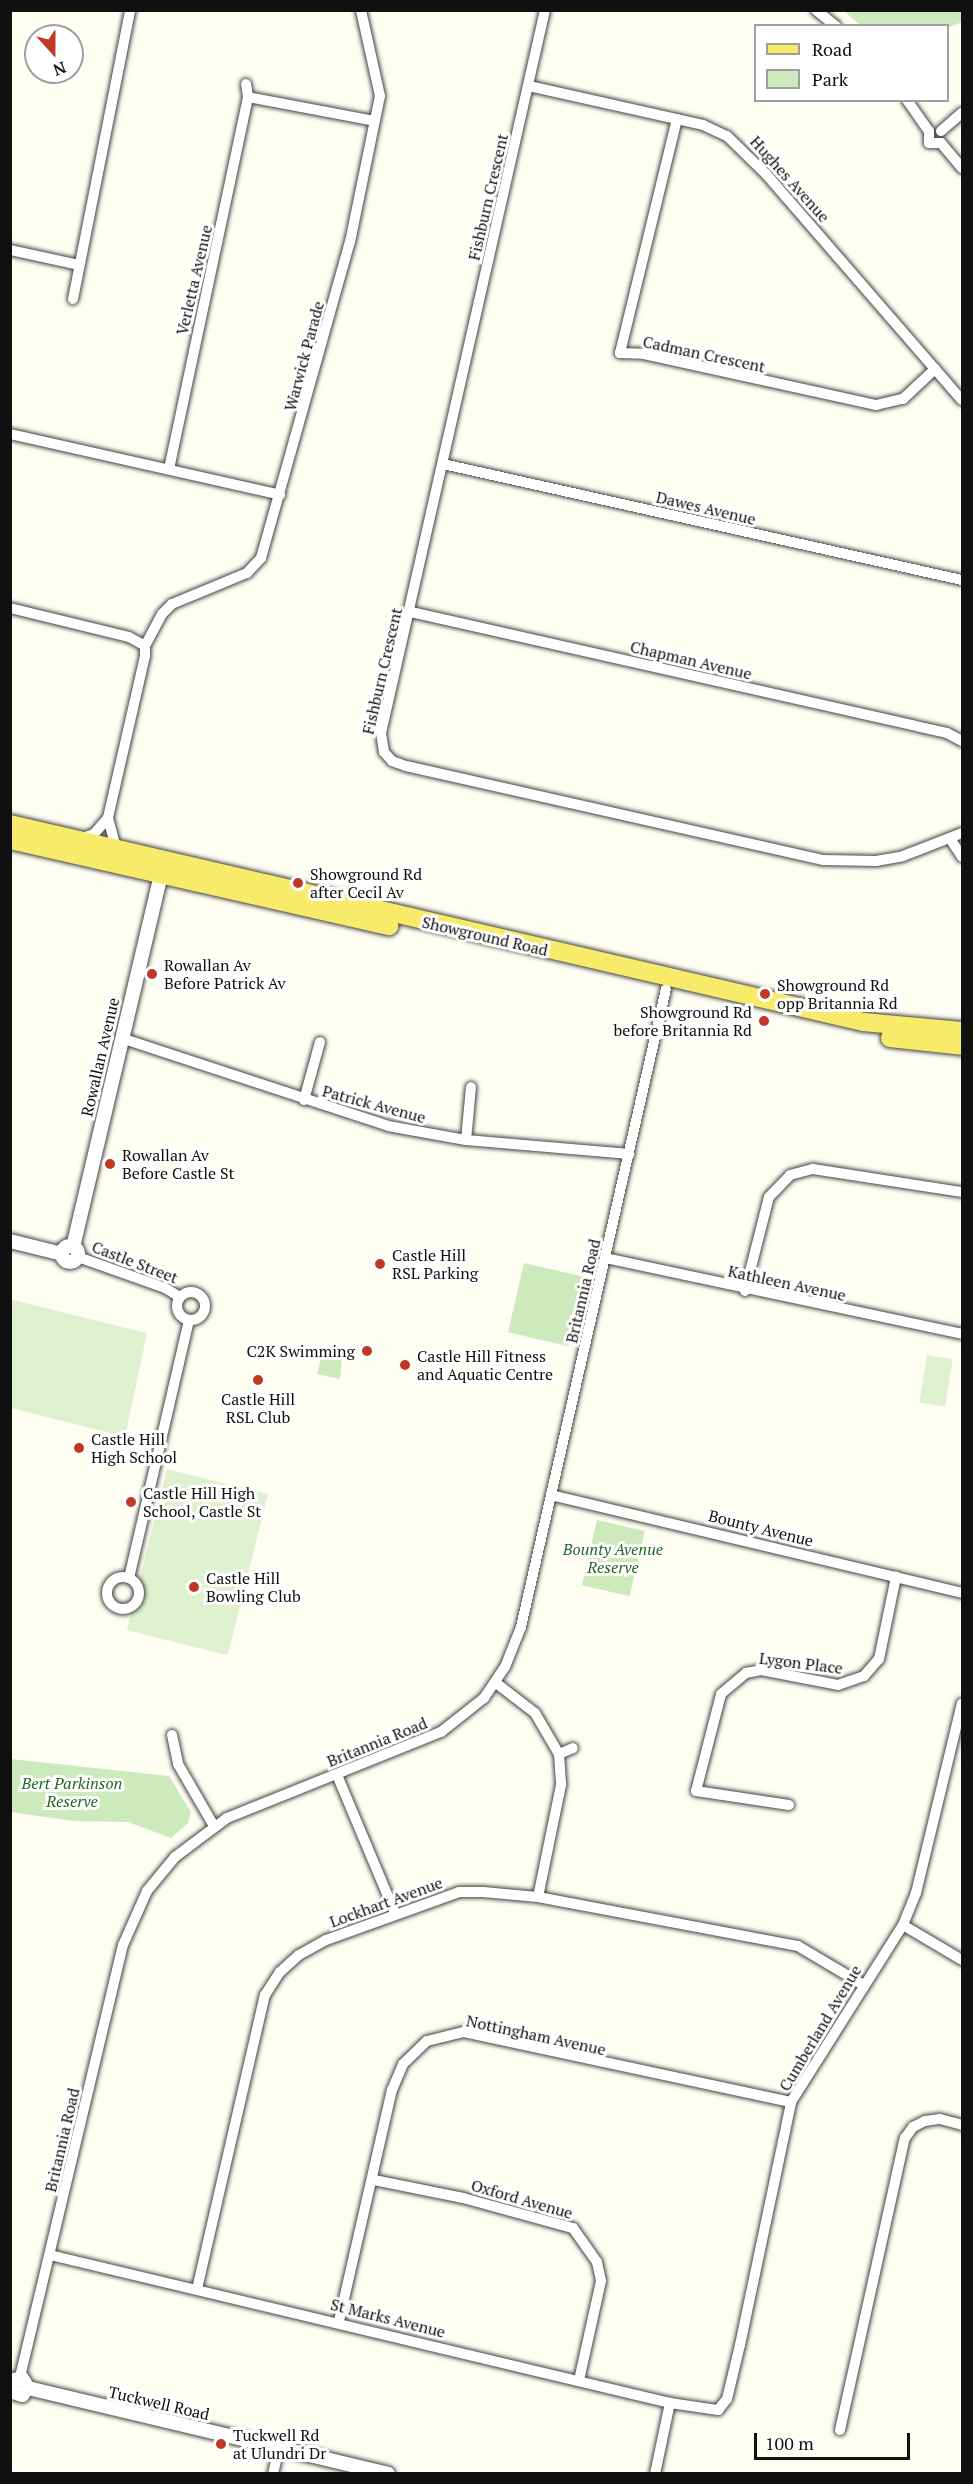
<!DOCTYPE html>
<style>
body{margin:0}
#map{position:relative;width:973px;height:2484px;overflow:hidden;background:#fffef3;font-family:"PT Serif",serif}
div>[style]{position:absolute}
.green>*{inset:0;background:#cceabc;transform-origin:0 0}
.pitch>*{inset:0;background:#dff1ce;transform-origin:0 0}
.roads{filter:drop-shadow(0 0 2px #434343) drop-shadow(0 0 2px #434343)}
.minor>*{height:10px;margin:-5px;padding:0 5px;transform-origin:5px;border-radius:5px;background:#fff}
.minor>.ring{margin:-5px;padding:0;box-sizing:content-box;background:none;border:10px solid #fff;border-radius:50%}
.tertiary>*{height:14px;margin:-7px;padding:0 7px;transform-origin:7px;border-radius:7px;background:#fff}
.tertiary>.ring{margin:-7px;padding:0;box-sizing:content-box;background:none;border:14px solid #fff;border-radius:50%}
.primary>*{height:18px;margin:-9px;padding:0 9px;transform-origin:9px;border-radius:9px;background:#f8eb6a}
.dots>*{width:16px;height:16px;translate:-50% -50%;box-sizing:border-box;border:3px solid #fff;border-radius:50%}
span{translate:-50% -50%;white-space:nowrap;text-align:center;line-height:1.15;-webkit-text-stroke:6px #fff;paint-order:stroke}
.street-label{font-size:16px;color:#101010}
.poi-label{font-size:16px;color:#101010}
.left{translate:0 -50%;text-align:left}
.right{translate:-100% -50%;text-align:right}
.park-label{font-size:16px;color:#23691f;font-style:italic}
.frame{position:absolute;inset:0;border:12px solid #101010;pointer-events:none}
.legend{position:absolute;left:754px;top:24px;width:195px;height:78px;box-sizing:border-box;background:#fff;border:2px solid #9f9f9f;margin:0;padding:8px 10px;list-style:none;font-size:18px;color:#101010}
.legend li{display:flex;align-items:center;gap:12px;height:30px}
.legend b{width:30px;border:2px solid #9f9f9f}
.north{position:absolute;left:24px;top:24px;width:60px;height:60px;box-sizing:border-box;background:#fff;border:2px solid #9f9f9f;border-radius:50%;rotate:159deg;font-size:16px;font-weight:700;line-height:24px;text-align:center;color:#101010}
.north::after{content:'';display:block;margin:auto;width:21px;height:27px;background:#c13827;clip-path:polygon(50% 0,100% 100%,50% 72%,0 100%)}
.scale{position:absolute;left:754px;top:2433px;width:156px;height:27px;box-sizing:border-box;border:3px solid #101010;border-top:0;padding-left:8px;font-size:18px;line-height:21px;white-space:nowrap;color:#101010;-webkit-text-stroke:4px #fff;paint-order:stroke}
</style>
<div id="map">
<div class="green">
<div style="clip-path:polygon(844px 11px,962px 11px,962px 22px,948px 28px,860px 25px)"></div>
<div style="left:524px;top:1263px;width:62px;height:71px;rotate:13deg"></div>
<div style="clip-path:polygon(323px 1351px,342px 1356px,340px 1379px,317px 1374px)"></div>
<div style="left:597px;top:1520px;width:49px;height:67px;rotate:13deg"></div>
<div style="clip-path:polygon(11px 1759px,169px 1776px,191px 1812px,188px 1823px,171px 1838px,128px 1822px,73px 1821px,11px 1812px)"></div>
</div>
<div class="pitch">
<div style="clip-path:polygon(10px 1299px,147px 1333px,125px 1437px,11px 1408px)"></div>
<div style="left:927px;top:1355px;width:26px;height:48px;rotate:9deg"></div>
<div style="left:167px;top:1469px;width:104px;height:166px;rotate:14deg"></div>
</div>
<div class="roads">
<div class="minor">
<div style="left:545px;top:10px;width:741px;rotate:102.78deg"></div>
<div style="left:381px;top:733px;width:19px;rotate:81deg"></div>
<div style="left:384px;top:752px;width:12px;rotate:48deg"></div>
<div style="left:392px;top:761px;width:15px;rotate:20deg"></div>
<div style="left:406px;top:766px;width:428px;rotate:12.7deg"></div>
<div style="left:824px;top:860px;width:52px;rotate:1.1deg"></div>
<div style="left:876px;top:861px;width:27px;rotate:-10deg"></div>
<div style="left:903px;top:856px;width:63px;rotate:-21.3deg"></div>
<div style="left:816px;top:10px;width:26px;rotate:39deg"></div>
<div style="left:246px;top:84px;width:13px;rotate:81deg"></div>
<div style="left:529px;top:86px;width:178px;rotate:12.6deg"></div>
<div style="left:703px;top:125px;width:26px;rotate:25deg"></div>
<div style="left:727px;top:136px;width:54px;rotate:44.3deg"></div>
<div style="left:766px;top:174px;width:299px;rotate:49.1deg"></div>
<div style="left:907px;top:100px;width:38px;rotate:55deg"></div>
<div style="left:677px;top:119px;width:241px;rotate:103.7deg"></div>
<div style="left:620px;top:353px;width:24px;rotate:2deg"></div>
<div style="left:644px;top:354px;width:238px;rotate:12.4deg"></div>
<div style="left:876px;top:405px;width:28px;rotate:-13deg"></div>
<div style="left:903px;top:399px;width:44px;rotate:-43.2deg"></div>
<div style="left:929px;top:131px;width:12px;rotate:90deg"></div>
<div style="left:929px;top:143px;width:12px"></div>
<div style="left:941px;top:131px;width:28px;rotate:-41deg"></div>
<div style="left:941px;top:143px;width:33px;rotate:50deg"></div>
<div style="left:10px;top:250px;width:71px;rotate:12.3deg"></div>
<div style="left:73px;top:299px;width:295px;rotate:-78.8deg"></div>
<div style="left:10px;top:434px;width:277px;rotate:12.7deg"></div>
<div style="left:443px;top:464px;width:532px;rotate:12.6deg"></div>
<div style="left:169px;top:469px;width:380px;rotate:-78deg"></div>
<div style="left:248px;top:97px;width:129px;rotate:10.7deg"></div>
<div style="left:10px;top:608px;width:122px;rotate:13.7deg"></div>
<div style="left:129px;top:637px;width:18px;rotate:29deg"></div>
<div style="left:145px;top:646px;width:10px;rotate:90deg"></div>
<div style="left:145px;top:656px;width:166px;rotate:102.9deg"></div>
<div style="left:108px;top:818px;width:31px;rotate:75deg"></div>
<div style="left:411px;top:612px;width:549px;rotate:12.72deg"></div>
<div style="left:947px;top:733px;width:17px;rotate:28deg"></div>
<div style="left:145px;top:646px;width:36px;rotate:-62deg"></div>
<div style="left:162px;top:614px;width:14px;rotate:-45deg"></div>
<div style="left:172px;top:604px;width:81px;rotate:-22.5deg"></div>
<div style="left:247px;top:573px;width:21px;rotate:-47deg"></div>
<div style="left:261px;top:558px;width:328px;rotate:-74.3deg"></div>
<div style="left:350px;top:242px;width:149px;rotate:-78.4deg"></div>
<div style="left:380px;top:96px;width:88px;rotate:-102.5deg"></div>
<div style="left:80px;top:839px;width:15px;rotate:-20deg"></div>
<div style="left:94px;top:834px;width:21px;rotate:-49deg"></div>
<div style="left:951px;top:840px;width:20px;rotate:57deg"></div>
<div style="left:121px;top:1038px;width:281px;rotate:18.2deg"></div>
<div style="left:388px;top:1126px;width:79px;rotate:10.2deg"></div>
<div style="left:466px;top:1140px;width:164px;rotate:4.9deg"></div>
<div style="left:304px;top:1100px;width:60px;rotate:-74.6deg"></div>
<div style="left:466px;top:1140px;width:53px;rotate:-84.6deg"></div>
<div style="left:78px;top:1257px;width:92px;rotate:19.6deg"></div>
<div style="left:165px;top:1288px;width:17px;rotate:31deg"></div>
<div style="left:605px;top:1258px;width:365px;rotate:12deg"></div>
<div style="left:745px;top:1291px;width:97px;rotate:-75.7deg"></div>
<div style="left:769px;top:1197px;width:30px;rotate:-46deg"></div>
<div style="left:790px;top:1175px;width:24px;rotate:-15deg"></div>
<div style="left:813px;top:1169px;width:151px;rotate:8.8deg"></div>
<div class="ring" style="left:177px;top:1292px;width:18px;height:18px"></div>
<div style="left:551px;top:1495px;width:423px;rotate:13.4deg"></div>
<div class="ring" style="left:107px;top:1577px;width:22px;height:22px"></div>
<div style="left:129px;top:1578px;width:265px;rotate:-76.9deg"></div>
<div style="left:496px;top:1683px;width:49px;rotate:37.6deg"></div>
<div style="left:535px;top:1713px;width:48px;rotate:59.7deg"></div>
<div style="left:559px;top:1754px;width:31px;rotate:86deg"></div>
<div style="left:561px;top:1785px;width:114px;rotate:101.6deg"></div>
<div style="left:172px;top:1735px;width:30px;rotate:78deg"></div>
<div style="left:178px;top:1764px;width:72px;rotate:59.9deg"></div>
<div style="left:559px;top:1754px;width:15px;rotate:-23deg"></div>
<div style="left:337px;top:1775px;width:150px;rotate:67.2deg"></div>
<div style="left:789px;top:1805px;width:94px;rotate:-171.4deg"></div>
<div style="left:696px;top:1791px;width:100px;rotate:-75.5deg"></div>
<div style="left:721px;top:1694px;width:33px;rotate:-40deg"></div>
<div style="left:746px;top:1673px;width:15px;rotate:-11deg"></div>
<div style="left:761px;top:1670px;width:78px;rotate:11deg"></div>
<div style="left:838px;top:1685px;width:28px;rotate:-19deg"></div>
<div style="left:864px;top:1676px;width:23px;rotate:-49deg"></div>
<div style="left:879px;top:1659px;width:84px;rotate:-78.3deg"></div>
<div style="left:903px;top:1925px;width:69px;rotate:30.7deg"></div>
<div style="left:374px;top:2180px;width:91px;rotate:11.4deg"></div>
<div style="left:463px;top:2198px;width:114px;rotate:15.3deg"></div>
<div style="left:573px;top:2228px;width:42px;rotate:54.8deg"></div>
<div style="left:597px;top:2262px;width:19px;rotate:78deg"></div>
<div style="left:601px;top:2281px;width:101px;rotate:102.5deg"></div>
<div style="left:50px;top:2255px;width:637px;rotate:13.43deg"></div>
<div style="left:670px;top:2403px;width:49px;rotate:8.3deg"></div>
<div style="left:718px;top:2410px;width:14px;rotate:-51deg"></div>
<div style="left:727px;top:2399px;width:56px;rotate:-76.5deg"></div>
<div style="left:740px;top:2345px;width:248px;rotate:-78.1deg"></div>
<div style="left:791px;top:2102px;width:209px;rotate:-57.7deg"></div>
<div style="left:903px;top:1925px;width:35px;rotate:-68deg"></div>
<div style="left:916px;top:1893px;width:195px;rotate:-76.4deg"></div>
<div style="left:197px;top:2289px;width:302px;rotate:-77deg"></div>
<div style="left:265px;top:1995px;width:27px;rotate:-57deg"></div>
<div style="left:280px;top:1972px;width:25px;rotate:-42deg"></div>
<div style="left:299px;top:1955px;width:31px;rotate:-29deg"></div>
<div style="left:326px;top:1940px;width:141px;rotate:-19.8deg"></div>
<div style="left:459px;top:1892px;width:24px"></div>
<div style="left:483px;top:1892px;width:55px;rotate:5.2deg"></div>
<div style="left:538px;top:1897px;width:265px;rotate:10.7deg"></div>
<div style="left:798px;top:1946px;width:74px;rotate:30.7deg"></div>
<div style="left:339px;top:2321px;width:237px;rotate:-77.1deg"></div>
<div style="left:392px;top:2090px;width:28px;rotate:-67deg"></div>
<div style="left:403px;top:2064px;width:33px;rotate:-44deg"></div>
<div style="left:427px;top:2041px;width:38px;rotate:-14deg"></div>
<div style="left:464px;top:2032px;width:334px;rotate:12.1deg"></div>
<div style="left:20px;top:2377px;width:444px;rotate:-76.6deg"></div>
<div style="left:123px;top:1945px;width:59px;rotate:-66deg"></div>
<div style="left:147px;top:1891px;width:44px;rotate:-50.5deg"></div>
<div style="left:175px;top:1857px;width:65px;rotate:-36.9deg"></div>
<div style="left:227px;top:1818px;width:231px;rotate:-21.9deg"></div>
<div style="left:441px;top:1732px;width:55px;rotate:-38.3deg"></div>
<div style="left:484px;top:1698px;width:37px;rotate:-56deg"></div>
<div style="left:505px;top:1667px;width:43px;rotate:-68.2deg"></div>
<div style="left:521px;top:1627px;width:654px;rotate:-77.2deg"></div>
<div style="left:840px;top:2430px;width:299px;rotate:-77.5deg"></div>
<div style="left:905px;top:2138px;width:14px;rotate:-54deg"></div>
<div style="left:913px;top:2127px;width:13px;rotate:-27deg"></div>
<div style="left:925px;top:2121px;width:15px;rotate:-8deg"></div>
<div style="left:940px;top:2119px;width:23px;rotate:15deg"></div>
<div style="left:273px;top:2474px;width:27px;rotate:-77deg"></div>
<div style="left:655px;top:2474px;width:73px;rotate:-78.1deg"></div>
</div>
<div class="tertiary">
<div style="left:10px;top:1241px;width:54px;rotate:14deg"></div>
<div class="ring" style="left:62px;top:1246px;width:2px;height:2px"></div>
<div style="left:73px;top:1247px;width:383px;rotate:-76.7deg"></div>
<div style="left:10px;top:2381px;width:12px;rotate:-14deg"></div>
<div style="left:22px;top:2378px;width:12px;rotate:59deg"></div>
<div style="left:28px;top:2388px;width:370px;rotate:13.4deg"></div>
<div style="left:10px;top:2391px;width:13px;rotate:18deg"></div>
<div style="left:22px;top:2395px;width:9px;rotate:-49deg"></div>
</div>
<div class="primary">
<div style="left:10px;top:824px;width:876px;rotate:13.07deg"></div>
<div style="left:863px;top:1022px;width:99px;rotate:5.2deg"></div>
<div style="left:10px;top:840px;width:389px;rotate:12.8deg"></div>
<div style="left:890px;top:1038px;width:72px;rotate:6.3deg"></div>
</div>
</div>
<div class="dots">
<div style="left:298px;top:883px;background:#c13827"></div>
<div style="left:152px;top:974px;background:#c13827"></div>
<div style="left:765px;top:994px;background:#c13827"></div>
<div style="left:764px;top:1021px;background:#c13827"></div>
<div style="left:110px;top:1164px;background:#c13827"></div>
<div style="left:380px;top:1264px;background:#c13827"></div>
<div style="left:367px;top:1351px;background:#c13827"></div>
<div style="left:405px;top:1365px;background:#c13827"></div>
<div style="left:258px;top:1380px;background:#c13827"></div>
<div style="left:79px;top:1448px;background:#c13827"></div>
<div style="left:131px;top:1502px;background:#c13827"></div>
<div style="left:194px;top:1587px;background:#c13827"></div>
<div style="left:221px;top:2444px;background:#c13827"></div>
</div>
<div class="street-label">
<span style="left:790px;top:179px;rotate:48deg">Hughes Avenue</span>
<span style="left:488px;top:197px;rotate:-77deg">Fishburn Crescent</span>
<span style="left:194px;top:280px;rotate:-77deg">Verletta Avenue</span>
<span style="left:704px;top:354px;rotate:12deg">Cadman Crescent</span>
<span style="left:304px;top:356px;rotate:-75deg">Warwick Parade</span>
<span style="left:706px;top:508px;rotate:13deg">Dawes Avenue</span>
<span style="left:691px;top:660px;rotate:13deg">Chapman Avenue</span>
<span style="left:382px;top:671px;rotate:-77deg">Fishburn Crescent</span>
<span style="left:485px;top:936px;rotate:13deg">Showground Road</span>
<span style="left:100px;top:1057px;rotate:-77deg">Rowallan Avenue</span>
<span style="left:374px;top:1104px;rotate:15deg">Patrick Avenue</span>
<span style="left:135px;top:1262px;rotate:21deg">Castle Street</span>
<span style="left:787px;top:1283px;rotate:12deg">Kathleen Avenue</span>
<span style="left:583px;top:1291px;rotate:-77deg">Britannia Road</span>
<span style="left:761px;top:1528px;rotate:14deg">Bounty Avenue</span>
<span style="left:801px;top:1663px;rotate:7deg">Lygon Place</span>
<span style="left:377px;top:1742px;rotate:-22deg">Britannia Road</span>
<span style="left:386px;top:1902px;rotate:-20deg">Lockhart Avenue</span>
<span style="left:820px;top:2028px;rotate:-59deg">Cumberland Avenue</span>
<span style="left:536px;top:2035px;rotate:12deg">Nottingham Avenue</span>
<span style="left:62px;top:2140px;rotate:-77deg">Britannia Road</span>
<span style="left:522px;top:2199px;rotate:16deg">Oxford Avenue</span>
<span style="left:388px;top:2318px;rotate:14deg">St Marks Avenue</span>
<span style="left:159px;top:2403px;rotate:13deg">Tuckwell Road</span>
</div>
<div class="poi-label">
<span class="left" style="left:310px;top:883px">Showground Rd<br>after Cecil Av</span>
<span class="left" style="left:164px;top:974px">Rowallan Av<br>Before Patrick Av</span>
<span class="left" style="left:777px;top:994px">Showground Rd<br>opp Britannia Rd</span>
<span class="right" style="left:752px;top:1021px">Showground Rd<br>before Britannia Rd</span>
<span class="left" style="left:122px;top:1164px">Rowallan Av<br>Before Castle St</span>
<span class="left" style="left:392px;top:1264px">Castle Hill<br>RSL Parking</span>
<span class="right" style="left:355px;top:1351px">C2K Swimming</span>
<span class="left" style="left:417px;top:1365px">Castle Hill Fitness<br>and Aquatic Centre</span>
<span style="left:258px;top:1408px">Castle Hill<br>RSL Club</span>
<span class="left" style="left:91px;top:1448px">Castle Hill<br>High School</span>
<span class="left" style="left:143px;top:1502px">Castle Hill High<br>School, Castle St</span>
<span class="left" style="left:206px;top:1587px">Castle Hill<br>Bowling Club</span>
<span class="left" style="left:233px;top:2444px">Tuckwell Rd<br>at Ulundri Dr</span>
</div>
<div class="park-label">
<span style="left:613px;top:1558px">Bounty Avenue<br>Reserve</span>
<span style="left:72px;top:1792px">Bert Parkinson<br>Reserve</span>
</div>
<div class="frame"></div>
<ul class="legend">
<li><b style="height:8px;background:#f8eb6a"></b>Road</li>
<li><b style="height:16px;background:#cceabc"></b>Park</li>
</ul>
<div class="north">N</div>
<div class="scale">100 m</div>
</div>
